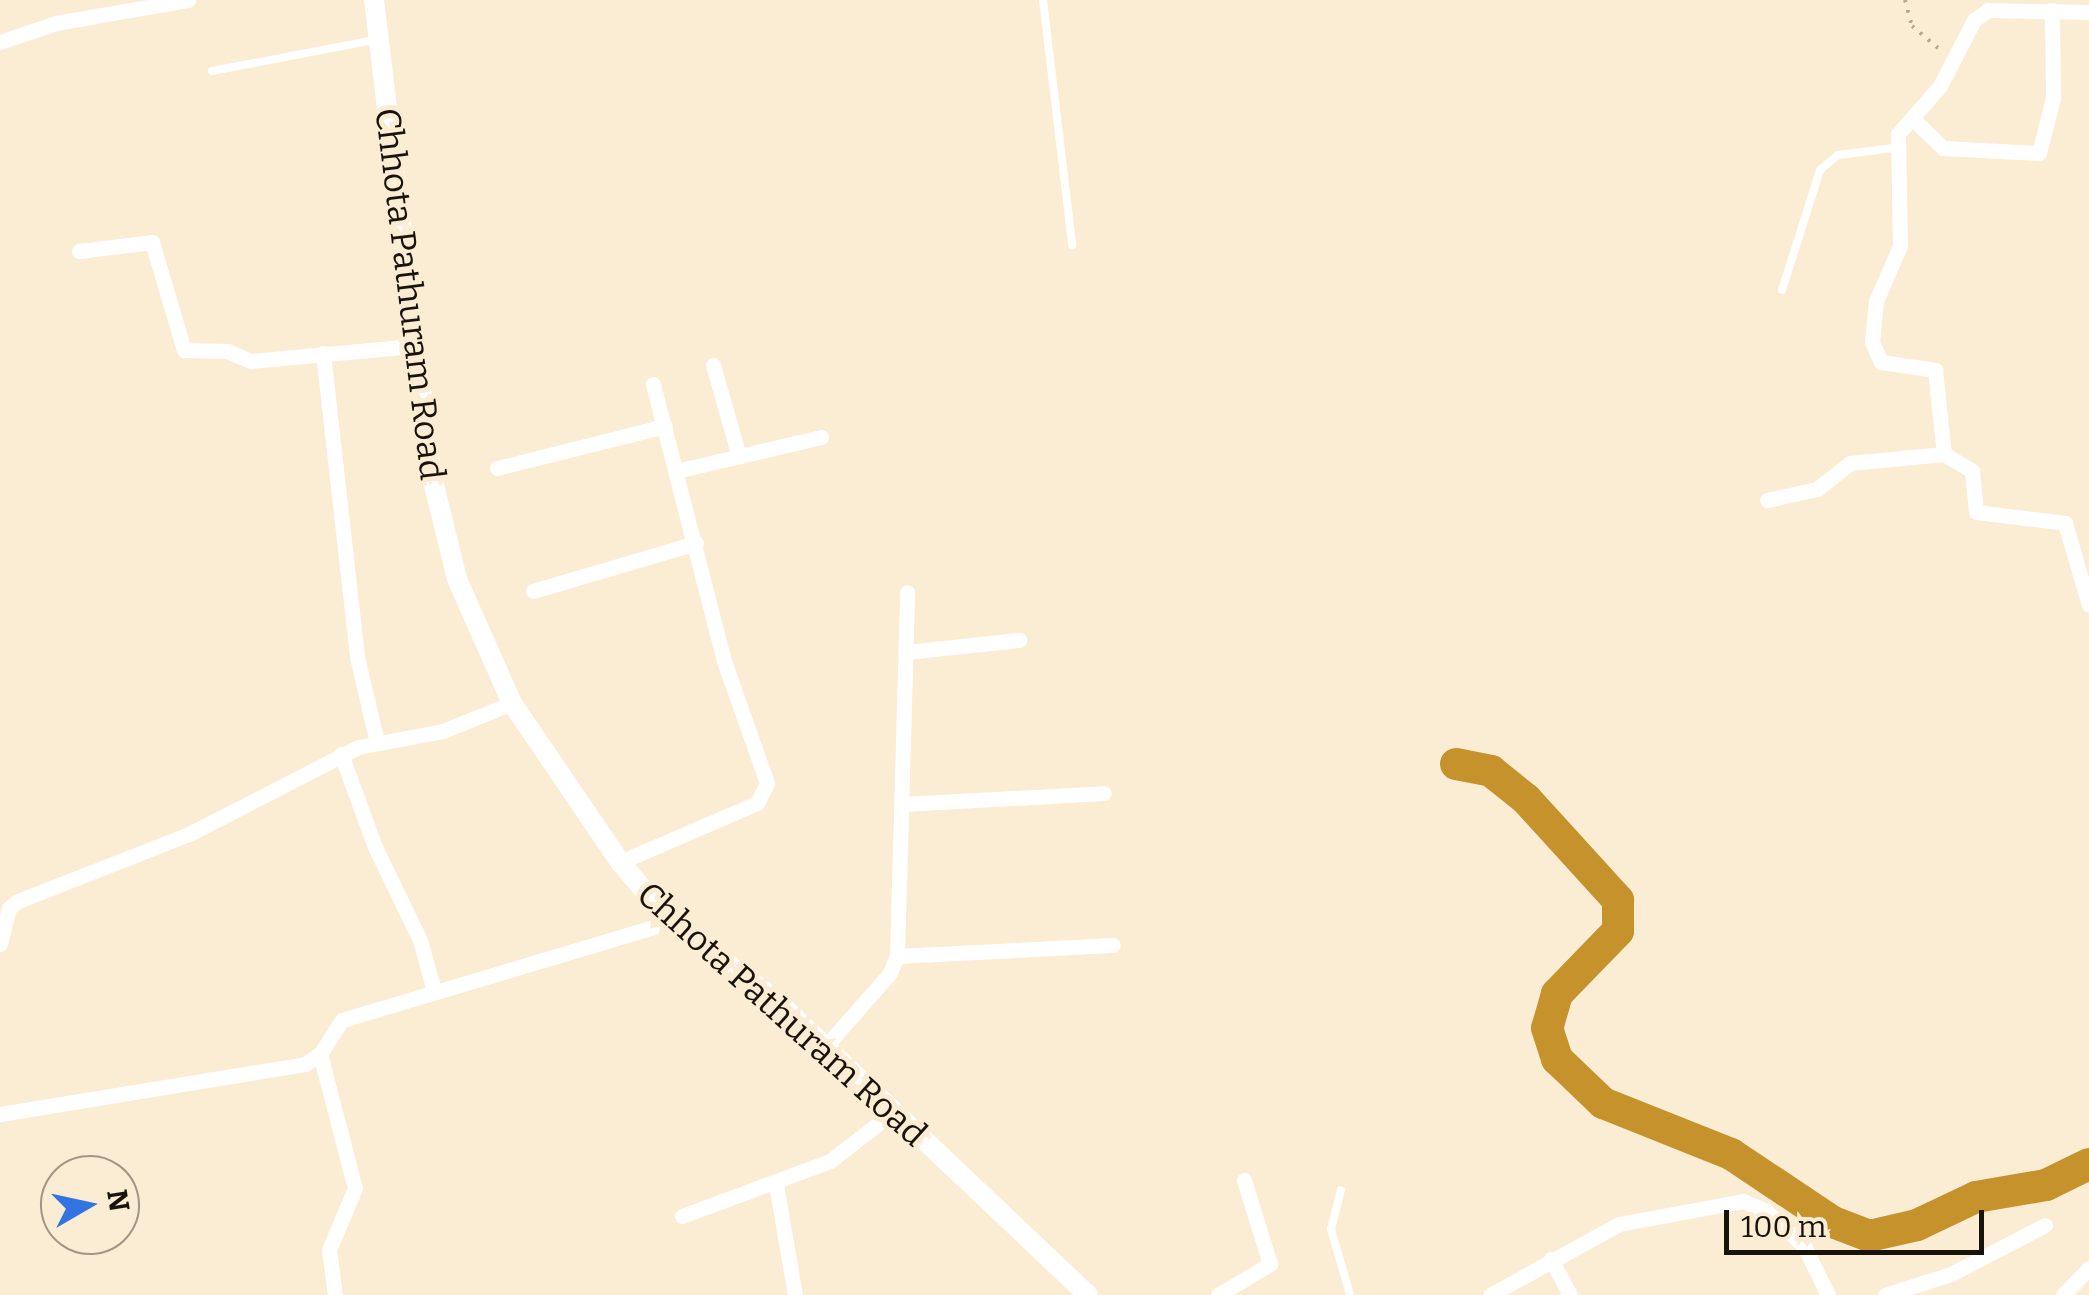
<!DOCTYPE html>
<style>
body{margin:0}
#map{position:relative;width:2089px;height:1295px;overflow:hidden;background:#fbecd4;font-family:Bitter,serif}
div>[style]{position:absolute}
.river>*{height:32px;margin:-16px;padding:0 16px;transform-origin:16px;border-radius:16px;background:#c6922c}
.path>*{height:4px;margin-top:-2px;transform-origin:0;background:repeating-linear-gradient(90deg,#b6aa97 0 2.5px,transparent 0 10.5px)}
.service>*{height:8px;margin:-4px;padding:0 4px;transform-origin:4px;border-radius:4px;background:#fff}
.minor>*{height:15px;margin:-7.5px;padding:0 7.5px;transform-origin:7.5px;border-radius:7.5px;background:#fff}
.tertiary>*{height:20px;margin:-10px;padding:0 10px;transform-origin:10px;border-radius:10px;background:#fff}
span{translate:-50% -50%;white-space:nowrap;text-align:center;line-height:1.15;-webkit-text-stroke:10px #fbecd4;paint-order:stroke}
.street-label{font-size:35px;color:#19140b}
.north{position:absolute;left:40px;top:1155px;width:100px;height:100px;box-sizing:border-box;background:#fbecd4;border:2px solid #a19684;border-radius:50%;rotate:81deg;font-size:28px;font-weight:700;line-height:40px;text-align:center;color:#19140b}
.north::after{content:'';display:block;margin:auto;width:35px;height:45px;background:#3374e2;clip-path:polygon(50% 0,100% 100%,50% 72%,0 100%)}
.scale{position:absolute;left:1724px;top:1210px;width:260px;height:45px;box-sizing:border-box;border:5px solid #19140b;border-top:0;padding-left:12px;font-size:30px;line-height:35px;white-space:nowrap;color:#19140b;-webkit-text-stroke:8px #fbecd4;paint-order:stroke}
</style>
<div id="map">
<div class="river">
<div style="left:1456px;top:764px;width:36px;rotate:11deg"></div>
<div style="left:1491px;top:771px;width:45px;rotate:38.7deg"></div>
<div style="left:1526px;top:799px;width:137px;rotate:47.7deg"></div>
<div style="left:1618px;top:900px;width:31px;rotate:90deg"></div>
<div style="left:1618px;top:931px;width:88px;rotate:134.1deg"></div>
<div style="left:1557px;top:994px;width:35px;rotate:106deg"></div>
<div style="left:1547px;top:1028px;width:33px;rotate:72deg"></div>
<div style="left:1557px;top:1059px;width:64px;rotate:43.7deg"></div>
<div style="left:1603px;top:1103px;width:138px;rotate:21.7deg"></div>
<div style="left:1731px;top:1154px;width:123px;rotate:33.7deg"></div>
<div style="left:1833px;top:1222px;width:39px;rotate:21deg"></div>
<div style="left:1869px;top:1236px;width:49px;rotate:-12.9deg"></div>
<div style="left:1917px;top:1225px;width:65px;rotate:-25.4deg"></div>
<div style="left:1976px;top:1197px;width:71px;rotate:-9.7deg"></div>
<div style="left:2046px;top:1185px;width:48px;rotate:-26deg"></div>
</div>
<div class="path">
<div style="left:1905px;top:0;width:27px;rotate:75deg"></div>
<div style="left:1912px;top:26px;width:38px;rotate:40deg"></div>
</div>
<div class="service">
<div style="left:1043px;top:0;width:247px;rotate:83.2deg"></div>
<div style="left:212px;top:71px;width:166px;rotate:-10.8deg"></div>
<div style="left:1782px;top:290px;width:126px;rotate:-72.4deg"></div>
<div style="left:1820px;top:170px;width:23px;rotate:-40deg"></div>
<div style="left:1838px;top:155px;width:56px;rotate:-7.1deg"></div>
<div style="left:1341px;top:1190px;width:40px;rotate:104.4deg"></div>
<div style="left:1331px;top:1229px;width:69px;rotate:73.9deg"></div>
</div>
<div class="minor">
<div style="left:2089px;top:12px;width:101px;rotate:-178.9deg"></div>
<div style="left:1988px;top:10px;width:17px;rotate:144deg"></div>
<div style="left:1974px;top:20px;width:74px;rotate:117.3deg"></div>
<div style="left:1940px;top:86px;width:64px;rotate:131.2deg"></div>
<div style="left:1898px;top:134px;width:112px;rotate:89deg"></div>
<div style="left:1900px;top:246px;width:60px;rotate:113.6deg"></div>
<div style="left:1876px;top:301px;width:41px;rotate:95.6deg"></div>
<div style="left:1872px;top:342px;width:22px;rotate:66deg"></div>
<div style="left:1881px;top:362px;width:55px;rotate:8.4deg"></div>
<div style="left:1935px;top:370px;width:84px;rotate:83.9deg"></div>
<div style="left:1944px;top:454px;width:33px;rotate:31deg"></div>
<div style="left:1972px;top:471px;width:41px;rotate:84.4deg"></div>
<div style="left:1976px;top:512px;width:90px;rotate:7deg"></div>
<div style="left:2065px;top:523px;width:85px;rotate:73.7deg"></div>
<div style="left:0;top:42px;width:59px;rotate:-18.7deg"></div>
<div style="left:56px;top:23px;width:134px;rotate:-9.9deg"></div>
<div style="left:1913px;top:119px;width:42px;rotate:44deg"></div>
<div style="left:1943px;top:148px;width:96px;rotate:3deg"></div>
<div style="left:2039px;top:153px;width:57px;rotate:-75.7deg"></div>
<div style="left:2053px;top:98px;width:88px;rotate:-90.7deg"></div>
<div style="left:79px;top:251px;width:74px;rotate:-7deg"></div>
<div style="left:152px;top:242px;width:113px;rotate:73.5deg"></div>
<div style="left:184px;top:350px;width:43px;rotate:1.3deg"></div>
<div style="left:227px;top:351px;width:26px;rotate:23deg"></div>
<div style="left:251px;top:361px;width:163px;rotate:-5.3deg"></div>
<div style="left:323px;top:353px;width:306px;rotate:83.6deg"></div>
<div style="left:357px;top:657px;width:87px;rotate:76.8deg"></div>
<div style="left:713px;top:365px;width:95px;rotate:74.1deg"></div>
<div style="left:497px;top:468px;width:173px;rotate:-14deg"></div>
<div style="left:676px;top:471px;width:149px;rotate:-13.2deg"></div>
<div style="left:1767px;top:500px;width:51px;rotate:-12.4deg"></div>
<div style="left:1817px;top:489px;width:42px;rotate:-38.2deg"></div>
<div style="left:1850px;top:463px;width:94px;rotate:-5.5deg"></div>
<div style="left:533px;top:591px;width:170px;rotate:-16.4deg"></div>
<div style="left:906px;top:652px;width:114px;rotate:-6.1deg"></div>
<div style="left:341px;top:754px;width:99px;rotate:69.9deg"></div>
<div style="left:375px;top:847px;width:103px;rotate:64.2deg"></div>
<div style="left:420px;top:940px;width:53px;rotate:74.6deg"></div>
<div style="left:903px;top:804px;width:201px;rotate:-3.1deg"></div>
<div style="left:620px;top:862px;width:149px;rotate:-23.3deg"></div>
<div style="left:757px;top:803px;width:22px;rotate:-63deg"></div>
<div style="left:767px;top:783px;width:129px;rotate:-109.4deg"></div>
<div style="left:724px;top:661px;width:286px;rotate:-104.4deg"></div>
<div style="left:0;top:944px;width:37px;rotate:-76deg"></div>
<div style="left:9px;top:908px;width:11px;rotate:-38deg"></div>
<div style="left:18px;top:901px;width:184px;rotate:-21.4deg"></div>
<div style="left:189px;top:834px;width:190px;rotate:-27.2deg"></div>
<div style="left:358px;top:747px;width:86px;rotate:-10.7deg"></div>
<div style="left:443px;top:731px;width:74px;rotate:-22.1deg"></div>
<div style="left:897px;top:956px;width:216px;rotate:-2.9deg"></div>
<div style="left:825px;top:1047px;width:98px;rotate:-48.7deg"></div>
<div style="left:890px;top:973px;width:18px;rotate:-68deg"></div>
<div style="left:897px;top:956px;width:364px;rotate:-88.4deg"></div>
<div style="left:320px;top:1054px;width:138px;rotate:75.4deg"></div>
<div style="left:355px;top:1188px;width:67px;rotate:112.8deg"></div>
<div style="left:329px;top:1250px;width:45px;rotate:82.4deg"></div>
<div style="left:0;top:1114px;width:309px;rotate:-9.3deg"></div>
<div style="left:305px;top:1064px;width:18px;rotate:-34deg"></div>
<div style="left:320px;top:1054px;width:40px;rotate:-57.1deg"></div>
<div style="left:342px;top:1020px;width:343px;rotate:-16.6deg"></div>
<div style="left:776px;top:1184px;width:113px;rotate:80.3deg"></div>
<div style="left:682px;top:1216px;width:158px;rotate:-20.4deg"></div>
<div style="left:830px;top:1161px;width:80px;rotate:-37.9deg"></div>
<div style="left:1551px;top:1259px;width:41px;rotate:62.2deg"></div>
<div style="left:1218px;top:1295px;width:61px;rotate:-30.8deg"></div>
<div style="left:1270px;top:1264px;width:88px;rotate:-107.2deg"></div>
<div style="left:1490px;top:1295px;width:147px;rotate:-28.8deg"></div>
<div style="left:1619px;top:1224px;width:126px;rotate:-10.5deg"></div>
<div style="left:1743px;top:1201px;width:25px;rotate:23deg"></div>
<div style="left:1766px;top:1211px;width:52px;rotate:42.6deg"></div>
<div style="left:1804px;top:1246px;width:55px;rotate:63.9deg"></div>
<div style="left:1885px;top:1295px;width:69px;rotate:-17.7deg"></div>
<div style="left:1951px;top:1274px;width:106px;rotate:-27.5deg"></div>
<div style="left:2063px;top:1295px;width:37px;rotate:-46deg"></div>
</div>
<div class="tertiary">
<div style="left:374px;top:0;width:476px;rotate:83.1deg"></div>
<div style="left:431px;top:473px;width:109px;rotate:76.2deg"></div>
<div style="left:457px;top:579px;width:136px;rotate:66.1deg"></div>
<div style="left:512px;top:703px;width:192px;rotate:55.8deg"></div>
<div style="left:620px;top:862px;width:79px;rotate:49.6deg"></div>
<div style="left:671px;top:922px;width:131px;rotate:36.6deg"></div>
<div style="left:776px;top:1000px;width:429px;rotate:43.4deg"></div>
</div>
<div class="street-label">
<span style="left:410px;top:294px;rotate:83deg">Chhota Pathuram Road</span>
<span style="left:782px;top:1014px;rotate:42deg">Chhota Pathuram Road</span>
</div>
<div class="north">N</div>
<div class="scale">100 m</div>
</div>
